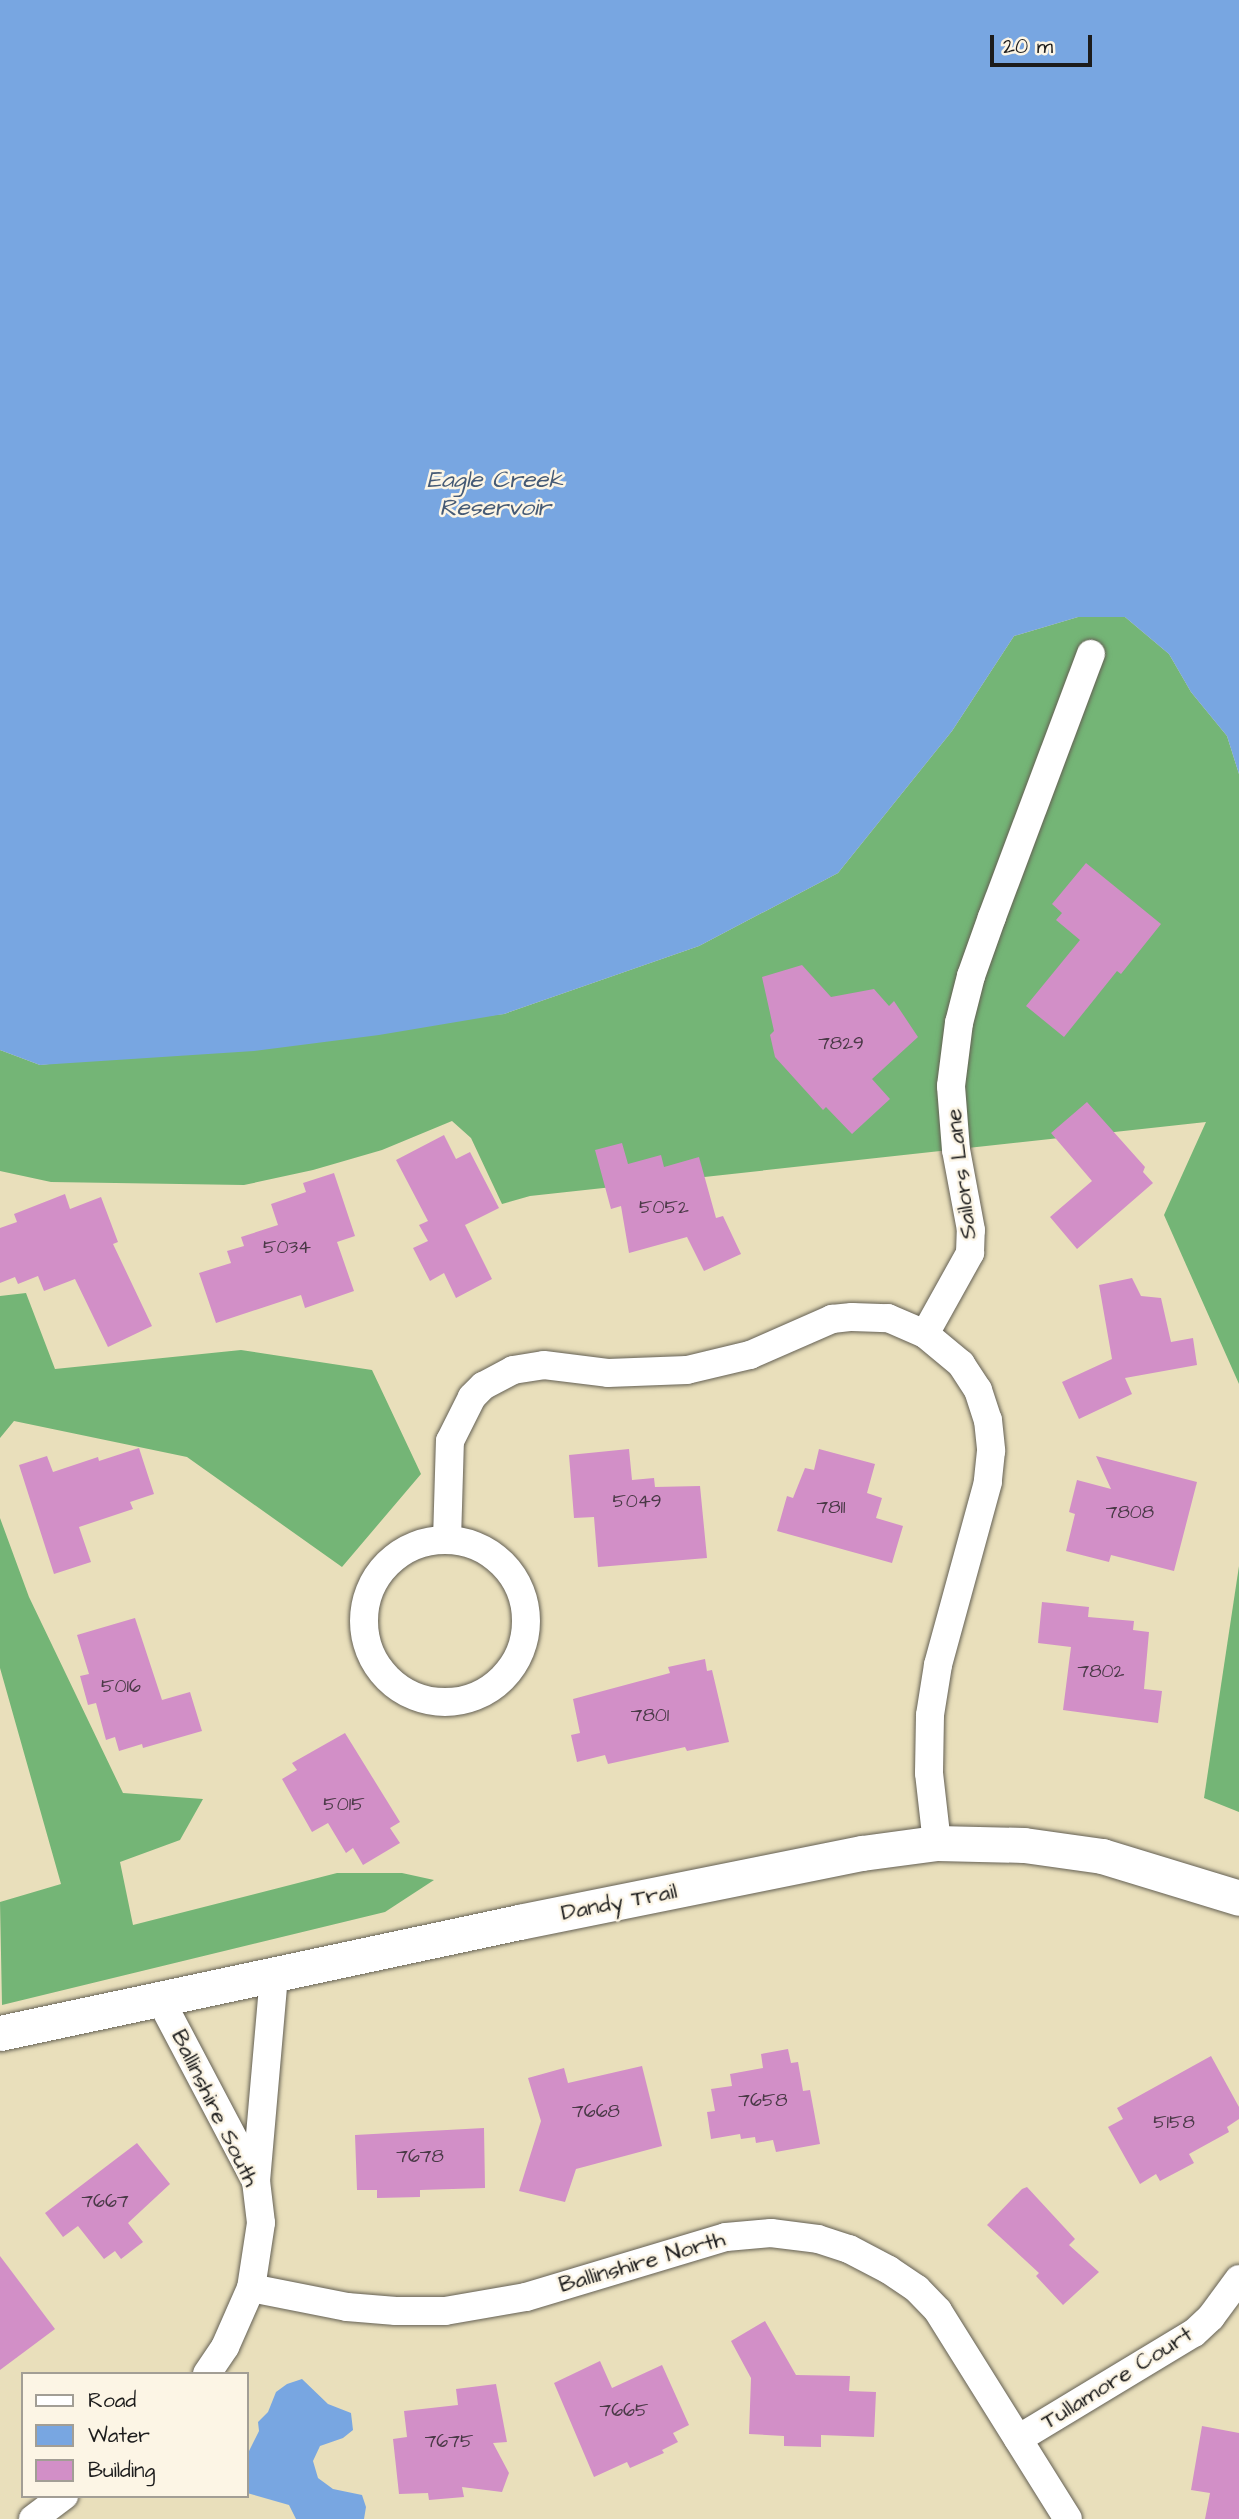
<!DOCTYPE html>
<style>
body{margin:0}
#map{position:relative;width:1239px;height:2519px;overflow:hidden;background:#e9dfbb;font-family:"Architects Daughter",sans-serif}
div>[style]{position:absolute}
.forest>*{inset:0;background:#74b576}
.water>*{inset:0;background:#78a6e1}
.building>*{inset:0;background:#d28fc7}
.roads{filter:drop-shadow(0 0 2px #646054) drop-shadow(0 0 2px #646054)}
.minor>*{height:28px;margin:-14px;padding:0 14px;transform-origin:14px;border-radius:14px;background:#fff}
.minor>.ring{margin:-14px;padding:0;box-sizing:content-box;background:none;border:28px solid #fff;border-radius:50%}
.tertiary>*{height:35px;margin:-17.5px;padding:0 17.5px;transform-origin:17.5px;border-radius:17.5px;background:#fff}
span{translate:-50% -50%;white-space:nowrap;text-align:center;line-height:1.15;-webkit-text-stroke:5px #fcf5e5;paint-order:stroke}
.number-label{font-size:19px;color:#4a3947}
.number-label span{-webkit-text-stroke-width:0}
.street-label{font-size:23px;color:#1c1c1c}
.water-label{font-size:24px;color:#455a75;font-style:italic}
.legend{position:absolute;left:21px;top:2372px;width:228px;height:126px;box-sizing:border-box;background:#fcf5e5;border:2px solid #a29e95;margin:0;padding:9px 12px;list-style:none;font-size:21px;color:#1c1c1c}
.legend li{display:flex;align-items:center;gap:14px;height:35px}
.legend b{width:35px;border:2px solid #a29e95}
.scale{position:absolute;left:990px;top:35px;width:102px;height:32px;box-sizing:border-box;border:4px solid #1c1c1c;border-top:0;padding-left:9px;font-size:21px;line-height:24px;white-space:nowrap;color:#1c1c1c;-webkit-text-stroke:5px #fcf5e5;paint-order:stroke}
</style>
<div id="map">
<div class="forest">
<div style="clip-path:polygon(1078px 617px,1125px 617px,1169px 654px,1191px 692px,1227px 736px,1239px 774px,1239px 1384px,1164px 1215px,1206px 1122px,530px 1196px,502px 1204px,471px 1138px,452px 1121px,382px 1150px,313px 1170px,244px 1185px,51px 1182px,0 1171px,0 1050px,40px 1065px,504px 1014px,699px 946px,838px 873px,952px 731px,1014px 636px)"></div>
<div style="clip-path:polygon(26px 1293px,55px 1369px,241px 1350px,372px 1370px,421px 1474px,342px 1567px,187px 1457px,14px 1421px,0 1438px,0 1296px)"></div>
<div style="clip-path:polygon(0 1518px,29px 1597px,123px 1793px,203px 1799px,180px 1840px,120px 1862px,133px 1925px,337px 1873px,402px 1873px,434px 1880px,385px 1912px,2px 2005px,0 1902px,61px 1884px,0 1668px)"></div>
<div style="clip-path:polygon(1239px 1566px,1239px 1812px,1204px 1798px)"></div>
</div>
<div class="water">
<div style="clip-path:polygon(0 0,1239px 0,1239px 774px,1227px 736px,1191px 692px,1169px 654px,1125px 617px,1078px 617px,1014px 636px,952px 731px,838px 873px,699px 946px,504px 1014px,379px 1035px,254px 1051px,40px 1065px,0 1050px)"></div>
<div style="clip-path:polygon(302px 2379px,328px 2404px,351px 2413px,353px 2430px,343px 2438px,320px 2446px,313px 2461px,318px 2478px,333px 2489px,362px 2495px,366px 2507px,364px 2519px,296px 2519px,289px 2505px,247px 2493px,247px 2455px,259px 2431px,258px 2422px,268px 2412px,276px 2392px,287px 2384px)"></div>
</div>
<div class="building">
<div style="clip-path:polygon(1086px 863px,1161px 924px,1121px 974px,1117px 971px,1064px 1037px,1026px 1006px,1080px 940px,1056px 920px,1062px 913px,1052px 904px)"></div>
<div style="clip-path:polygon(802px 965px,831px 997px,874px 989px,889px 1006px,894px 1001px,918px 1037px,872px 1079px,890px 1099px,852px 1134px,826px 1107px,823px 1110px,775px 1057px,770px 1035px,774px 1031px,762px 977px)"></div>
<div style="clip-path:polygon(1087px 1102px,1145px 1167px,1143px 1172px,1153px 1183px,1077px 1249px,1050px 1217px,1092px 1181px,1051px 1133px)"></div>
<div style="clip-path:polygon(444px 1135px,456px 1159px,470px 1152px,499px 1208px,465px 1225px,492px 1279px,456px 1298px,444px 1273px,430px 1281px,413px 1248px,428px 1241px,419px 1225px,428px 1221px,396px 1160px)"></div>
<div style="clip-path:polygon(622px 1143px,628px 1164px,661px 1155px,664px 1167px,699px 1157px,716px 1218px,723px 1216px,741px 1254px,704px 1271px,687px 1237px,629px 1253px,621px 1206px,611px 1209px,595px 1150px)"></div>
<div style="clip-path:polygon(334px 1173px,355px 1236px,337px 1242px,354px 1291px,305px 1308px,301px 1295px,216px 1323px,199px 1273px,231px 1263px,227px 1251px,244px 1246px,241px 1237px,278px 1225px,271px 1204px,306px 1192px,303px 1183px)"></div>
<div style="clip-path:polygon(65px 1194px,70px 1209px,101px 1197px,118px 1242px,113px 1244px,152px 1326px,108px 1347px,75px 1279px,44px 1291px,38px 1276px,18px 1284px,15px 1277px,0 1283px,0 1228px,17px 1222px,14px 1214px)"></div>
<div style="clip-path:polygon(1132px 1278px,1141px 1296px,1161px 1298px,1171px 1342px,1193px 1338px,1197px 1365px,1125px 1378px,1132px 1394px,1079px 1419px,1062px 1382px,1112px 1359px,1099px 1285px)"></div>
<div style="clip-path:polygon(139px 1448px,154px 1494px,130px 1502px,133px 1509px,79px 1527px,91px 1562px,54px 1574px,19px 1465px,47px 1456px,53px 1472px,98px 1457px,99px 1461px)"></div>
<div style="clip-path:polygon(629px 1449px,632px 1480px,654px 1478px,655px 1487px,700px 1486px,707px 1558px,598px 1567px,594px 1517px,574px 1518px,569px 1455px)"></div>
<div style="clip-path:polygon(819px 1449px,875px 1464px,867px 1493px,882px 1498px,876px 1518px,903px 1526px,892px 1563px,777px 1531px,787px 1496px,793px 1498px,805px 1468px,814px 1470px)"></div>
<div style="clip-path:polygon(1096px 1456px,1197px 1482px,1174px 1571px,1111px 1555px,1109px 1562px,1066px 1551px,1075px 1514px,1069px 1512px,1077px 1480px,1111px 1489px)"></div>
<div style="clip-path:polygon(1042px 1602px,1089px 1607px,1088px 1617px,1134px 1621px,1133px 1630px,1149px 1632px,1144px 1689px,1162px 1691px,1158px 1723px,1063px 1710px,1071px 1647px,1038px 1643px)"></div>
<div style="clip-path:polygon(135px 1618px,162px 1700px,190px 1692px,202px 1731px,143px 1748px,142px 1744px,119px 1751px,115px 1737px,106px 1740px,96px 1703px,88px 1705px,80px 1676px,89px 1674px,77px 1635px)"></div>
<div style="clip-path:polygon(705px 1659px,707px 1671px,712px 1670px,729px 1742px,687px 1751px,685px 1747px,608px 1764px,605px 1755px,577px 1762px,571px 1735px,580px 1733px,573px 1699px,670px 1673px,668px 1667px)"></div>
<div style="clip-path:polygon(345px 1733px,400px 1822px,390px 1828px,400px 1843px,363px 1865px,353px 1848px,346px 1853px,328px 1823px,312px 1832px,282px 1779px,297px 1770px,292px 1763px)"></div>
<div style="clip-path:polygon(788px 2049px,791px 2063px,798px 2062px,803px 2091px,810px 2090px,820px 2144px,776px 2152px,773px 2140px,756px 2143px,755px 2137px,741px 2139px,740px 2134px,711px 2139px,707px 2112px,715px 2111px,711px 2089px,732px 2086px,730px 2074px,763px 2068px,761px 2054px)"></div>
<div style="clip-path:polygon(1211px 2056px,1239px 2107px,1239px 2119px,1227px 2127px,1229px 2132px,1189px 2154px,1194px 2163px,1160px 2181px,1156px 2174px,1140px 2184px,1108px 2127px,1123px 2119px,1117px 2108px)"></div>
<div style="clip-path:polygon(642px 2066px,662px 2146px,576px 2169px,565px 2202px,519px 2191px,541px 2121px,528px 2078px,564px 2068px,568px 2083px)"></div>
<div style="clip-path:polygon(484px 2128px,485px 2188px,420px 2190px,420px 2197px,377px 2198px,377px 2190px,357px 2190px,355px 2135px)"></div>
<div style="clip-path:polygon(137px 2143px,170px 2184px,128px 2223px,143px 2242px,121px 2259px,115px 2251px,104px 2259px,78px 2226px,63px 2237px,45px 2213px)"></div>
<div style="clip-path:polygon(1027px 2187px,1075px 2239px,1069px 2245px,1099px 2272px,1063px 2305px,1036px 2276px,1039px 2273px,987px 2225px,1022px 2189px)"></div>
<div style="clip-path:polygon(0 2256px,55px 2329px,0 2370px)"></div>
<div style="clip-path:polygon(765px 2321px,796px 2375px,850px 2376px,849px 2391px,876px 2392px,874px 2437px,821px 2435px,821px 2447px,784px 2446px,784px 2436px,749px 2434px,751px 2378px,731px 2341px)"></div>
<div style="clip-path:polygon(600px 2361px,612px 2388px,662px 2365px,689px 2425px,673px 2433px,678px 2442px,662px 2450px,664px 2453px,630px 2468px,627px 2462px,594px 2477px,554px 2383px)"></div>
<div style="clip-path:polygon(496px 2384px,507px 2442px,493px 2443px,509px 2473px,502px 2492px,462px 2487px,464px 2497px,429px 2500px,428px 2493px,399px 2494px,393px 2439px,407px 2437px,404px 2411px,458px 2405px,456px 2389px)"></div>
<div style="clip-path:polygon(1202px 2426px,1239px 2433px,1239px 2519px,1205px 2519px,1210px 2493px,1191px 2490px)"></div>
</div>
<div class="roads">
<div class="minor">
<div style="left:925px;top:1334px;width:93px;rotate:-60.9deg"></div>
<div style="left:970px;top:1253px;width:23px;rotate:-88deg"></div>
<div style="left:971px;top:1230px;width:81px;rotate:-100.6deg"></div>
<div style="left:956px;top:1150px;width:64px;rotate:-94.5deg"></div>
<div style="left:951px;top:1086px;width:64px;rotate:-82.8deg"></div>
<div style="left:959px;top:1023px;width:49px;rotate:-75.7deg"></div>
<div style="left:971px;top:976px;width:63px;rotate:-70.4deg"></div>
<div style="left:992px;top:917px;width:281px;rotate:-69.4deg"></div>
<div class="ring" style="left:364px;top:1540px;width:134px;height:134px"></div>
<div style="left:447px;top:1540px;width:99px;rotate:-88.3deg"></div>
<div style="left:450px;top:1441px;width:49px;rotate:-63.4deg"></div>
<div style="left:472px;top:1397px;width:16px;rotate:-45deg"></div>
<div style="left:483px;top:1386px;width:34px;rotate:-28deg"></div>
<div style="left:513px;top:1370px;width:31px;rotate:-9deg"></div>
<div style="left:544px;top:1365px;width:64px;rotate:7.1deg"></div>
<div style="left:608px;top:1373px;width:79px;rotate:-2.2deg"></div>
<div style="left:687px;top:1370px;width:65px;rotate:-13.4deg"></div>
<div style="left:750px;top:1355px;width:90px;rotate:-23.7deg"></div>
<div style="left:832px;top:1319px;width:20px;rotate:-6deg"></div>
<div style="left:852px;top:1317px;width:36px;rotate:2deg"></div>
<div style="left:888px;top:1318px;width:40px;rotate:23.4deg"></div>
<div style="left:925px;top:1334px;width:47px;rotate:39.8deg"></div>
<div style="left:961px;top:1364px;width:31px;rotate:57deg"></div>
<div style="left:978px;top:1390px;width:32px;rotate:72deg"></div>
<div style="left:988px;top:1420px;width:31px;rotate:84deg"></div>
<div style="left:991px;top:1451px;width:31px;rotate:96deg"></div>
<div style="left:988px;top:1482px;width:190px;rotate:105.3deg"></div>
<div style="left:938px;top:1665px;width:51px;rotate:99.1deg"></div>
<div style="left:930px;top:1715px;width:58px;rotate:91deg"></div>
<div style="left:929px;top:1773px;width:70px;rotate:83.5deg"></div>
<div style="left:161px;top:2001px;width:204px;rotate:62.2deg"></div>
<div style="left:256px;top:2181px;width:42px;rotate:83.2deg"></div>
<div style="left:261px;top:2223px;width:66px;rotate:98.7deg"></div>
<div style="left:251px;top:2288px;width:64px;rotate:113.8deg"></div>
<div style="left:225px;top:2347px;width:32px;rotate:124deg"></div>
<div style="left:256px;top:2181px;width:206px;rotate:-85deg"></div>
<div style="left:251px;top:2288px;width:98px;rotate:11.2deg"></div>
<div style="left:347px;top:2307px;width:49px;rotate:4.7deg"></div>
<div style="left:396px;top:2311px;width:49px"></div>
<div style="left:445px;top:2311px;width:82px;rotate:-9.8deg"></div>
<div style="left:526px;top:2297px;width:209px;rotate:-16.7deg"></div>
<div style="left:726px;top:2237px;width:45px;rotate:-5.1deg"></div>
<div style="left:771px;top:2233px;width:47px;rotate:7.3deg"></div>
<div style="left:818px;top:2239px;width:33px;rotate:18deg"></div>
<div style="left:849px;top:2249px;width:45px;rotate:27.7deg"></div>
<div style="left:889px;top:2270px;width:34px;rotate:34deg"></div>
<div style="left:917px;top:2289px;width:30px;rotate:46deg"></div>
<div style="left:938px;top:2311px;width:245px;rotate:58deg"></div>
<div style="left:1018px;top:2439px;width:205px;rotate:-31.1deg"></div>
<div style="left:1194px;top:2333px;width:23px;rotate:-43deg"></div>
<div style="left:1211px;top:2317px;width:47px;rotate:-53.6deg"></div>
<div style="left:33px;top:2519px;width:39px;rotate:-37deg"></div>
</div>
<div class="tertiary">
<div style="left:0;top:2033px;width:531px;rotate:-12.07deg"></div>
<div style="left:519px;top:1922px;width:350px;rotate:-11.4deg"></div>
<div style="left:862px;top:1853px;width:76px;rotate:-7.6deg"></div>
<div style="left:937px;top:1843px;width:87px;rotate:1.3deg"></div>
<div style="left:1024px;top:1845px;width:79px;rotate:8deg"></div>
<div style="left:1102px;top:1856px;width:143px;rotate:17deg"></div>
</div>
</div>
<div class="number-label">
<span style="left:841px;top:1044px">7829</span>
<span style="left:664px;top:1208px">5052</span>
<span style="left:287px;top:1248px">5034</span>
<span style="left:637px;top:1502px">5049</span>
<span style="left:831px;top:1508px">7811</span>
<span style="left:1130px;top:1513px">7808</span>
<span style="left:1101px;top:1672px">7802</span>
<span style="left:121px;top:1687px">5016</span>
<span style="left:650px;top:1716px">7801</span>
<span style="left:344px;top:1805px">5015</span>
<span style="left:763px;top:2101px">7658</span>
<span style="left:596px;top:2112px">7668</span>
<span style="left:1174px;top:2123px">5158</span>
<span style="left:420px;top:2157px">7678</span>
<span style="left:105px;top:2202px">7667</span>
<span style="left:624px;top:2411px">7665</span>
<span style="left:449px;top:2442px">7675</span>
</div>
<div class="street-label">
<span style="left:961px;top:1174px;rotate:-97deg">Sailors Lane</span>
<span style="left:619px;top:1902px;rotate:-11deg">Dandy Trail</span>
<span style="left:215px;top:2108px;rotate:64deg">Ballinshire South</span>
<span style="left:642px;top:2262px;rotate:-16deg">Ballinshire North</span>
<span style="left:1117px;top:2378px;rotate:-32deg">Tullamore Court</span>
</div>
<div class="water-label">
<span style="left:495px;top:495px">Eagle Creek<br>Reservoir</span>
</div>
<ul class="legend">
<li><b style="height:9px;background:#fff"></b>Road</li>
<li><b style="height:19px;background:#78a6e1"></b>Water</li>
<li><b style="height:19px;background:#d28fc7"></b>Building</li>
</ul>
<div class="scale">20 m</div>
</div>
